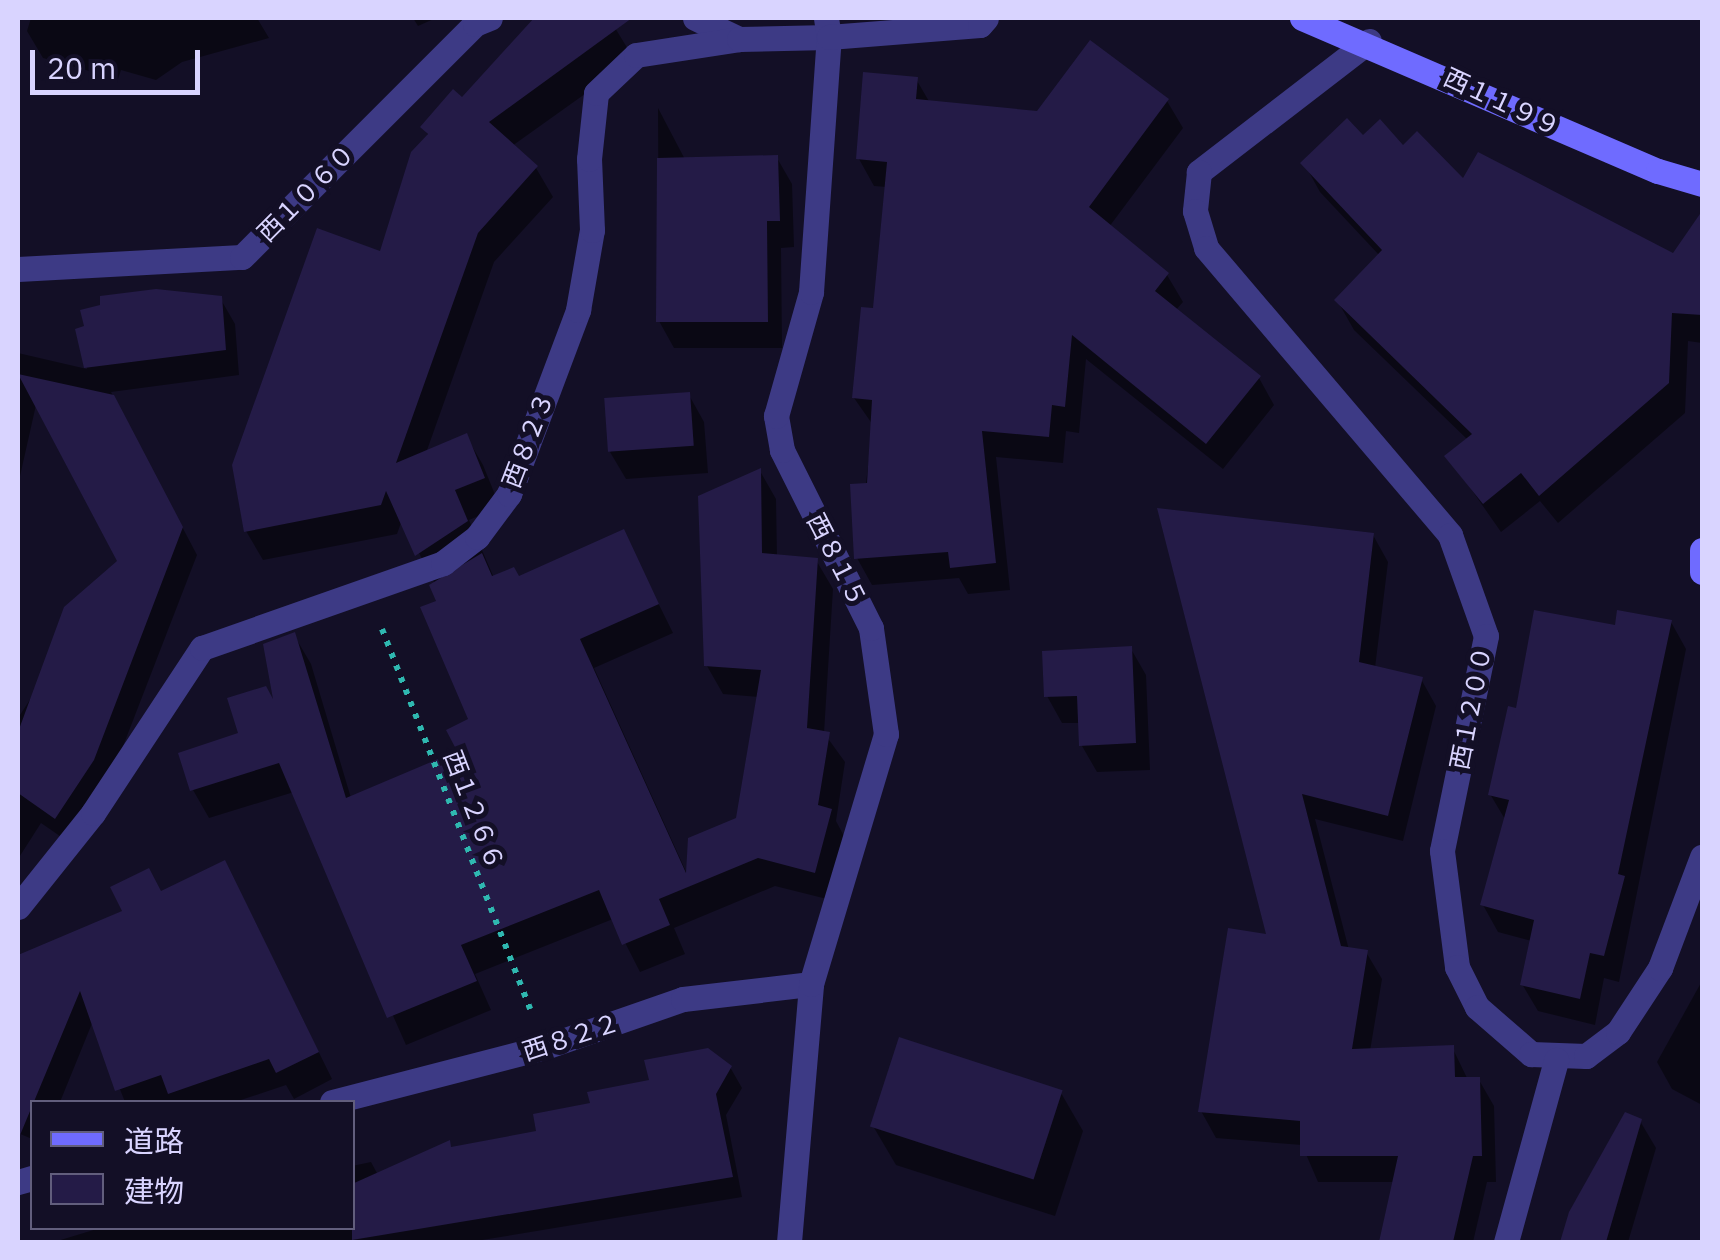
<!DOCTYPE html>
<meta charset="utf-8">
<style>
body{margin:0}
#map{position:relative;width:1720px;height:1260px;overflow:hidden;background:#130f26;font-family:"IBM Plex Sans","Noto Sans JP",sans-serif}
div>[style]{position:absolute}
.shadow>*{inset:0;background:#0007}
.building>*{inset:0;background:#241b47;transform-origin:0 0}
.path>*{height:6px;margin-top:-3px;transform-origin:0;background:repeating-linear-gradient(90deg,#2fb8b0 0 5px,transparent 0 13px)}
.street>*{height:25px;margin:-12.5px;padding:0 12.5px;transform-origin:12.5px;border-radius:12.5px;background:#3d3a85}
.secondary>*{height:25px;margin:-12.5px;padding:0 12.5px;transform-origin:12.5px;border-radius:12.5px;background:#6f6bff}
span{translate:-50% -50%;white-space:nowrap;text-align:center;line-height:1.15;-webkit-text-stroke:10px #130f26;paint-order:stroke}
.street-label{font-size:25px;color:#d9d4ff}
.frame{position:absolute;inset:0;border:20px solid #d9d4ff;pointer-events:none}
.legend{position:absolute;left:30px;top:1100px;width:325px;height:130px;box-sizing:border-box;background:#130f26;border:2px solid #625e7d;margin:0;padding:12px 18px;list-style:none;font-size:30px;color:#d9d4ff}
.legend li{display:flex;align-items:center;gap:20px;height:50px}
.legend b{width:50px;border:2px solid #625e7d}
.scale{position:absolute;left:30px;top:50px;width:170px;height:45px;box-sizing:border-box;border:5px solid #d9d4ff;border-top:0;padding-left:12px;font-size:30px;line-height:35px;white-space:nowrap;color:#d9d4ff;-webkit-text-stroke:8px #130f26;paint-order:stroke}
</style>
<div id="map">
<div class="shadow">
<div style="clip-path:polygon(31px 18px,257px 18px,269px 38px,182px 62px,156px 80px,121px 70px,118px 79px,43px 58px,27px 31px)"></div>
<div style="clip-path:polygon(413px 18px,436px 18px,418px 26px)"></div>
<div style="clip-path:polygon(537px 18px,609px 18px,634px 59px,512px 146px,536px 168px,553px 197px,494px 262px,426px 453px,466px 436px,483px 465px,500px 507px,469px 520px,494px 578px,519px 579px,623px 532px,673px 633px,594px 668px,688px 876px,738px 820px,759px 697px,723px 694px,707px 666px,760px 471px,776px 499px,777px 557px,816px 560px,833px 589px,824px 733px,845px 762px,836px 821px,846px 840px,831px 900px,775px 886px,674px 928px,685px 954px,640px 972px,613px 919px,475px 974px,491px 1010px,406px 1045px,294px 792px,209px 818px,193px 790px,241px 734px,277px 709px,294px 635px,311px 664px,351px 798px,460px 753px,471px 721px,435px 584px,402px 520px,397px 534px,263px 560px,246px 531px,381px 254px,429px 137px,423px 127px,462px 100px)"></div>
<div style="clip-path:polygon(916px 79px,930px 103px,1038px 114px,1167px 101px,1183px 128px,1109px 227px,1167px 275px,1183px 302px,1175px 311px,1259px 378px,1274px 405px,1223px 469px,1086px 359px,1079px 433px,1066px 431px,1063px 463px,996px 457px,1010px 590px,968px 594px,959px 578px,872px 585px,857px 558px,873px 425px,854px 398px,875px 311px,887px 187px,874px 186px,859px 159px)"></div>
<div style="clip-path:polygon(658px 108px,711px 209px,777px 158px,792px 184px,794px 247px,781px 248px,782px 348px,674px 348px,659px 321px)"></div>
<div style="clip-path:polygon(1363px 139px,1403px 148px,1464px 182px,1674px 256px,1680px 248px,1702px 253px,1702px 343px,1688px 341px,1685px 413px,1558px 523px,1540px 501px,1501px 532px,1455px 466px,1468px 440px,1354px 330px,1337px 300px,1380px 256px,1320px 192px,1304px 163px)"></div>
<div style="clip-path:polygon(220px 298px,235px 324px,239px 375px,111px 392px,197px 555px,103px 798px,70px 843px,41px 823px,18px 859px,18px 718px,120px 562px,36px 405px,18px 485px,18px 353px,87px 369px,78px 330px)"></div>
<div style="clip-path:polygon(689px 395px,704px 422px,708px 473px,626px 479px,610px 452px)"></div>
<div style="clip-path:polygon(1161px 511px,1373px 535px,1388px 562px,1375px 668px,1421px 679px,1436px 706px,1403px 841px,1315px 819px,1349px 950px,1366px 952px,1382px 979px,1370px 1051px,1452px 1047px,1468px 1080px,1479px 1080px,1494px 1106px,1496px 1182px,1487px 1182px,1473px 1242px,1381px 1242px,1395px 1182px,1318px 1182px,1302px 1145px,1216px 1138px,1201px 1111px,1269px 937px)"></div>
<div style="clip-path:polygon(1671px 622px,1686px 649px,1619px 982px,1604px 978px,1595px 1025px,1538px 1011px,1522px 984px,1532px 941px,1498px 932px,1483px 905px,1506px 821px,1490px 794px,1518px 711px,1617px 628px)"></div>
<div style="clip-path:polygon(1131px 649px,1146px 675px,1150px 770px,1097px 772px,1082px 746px,1081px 723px,1062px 723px,1047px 696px)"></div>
<div style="clip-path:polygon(239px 890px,332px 1079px,294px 1099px,286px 1085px,235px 1102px,125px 1102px,93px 1021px,60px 1102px,32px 1102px,32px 1139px,18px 1133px,18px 1028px,49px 1042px,18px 958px,161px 894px)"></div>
<div style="clip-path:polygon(1702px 981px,1702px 1105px,1672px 1089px,1657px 1062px)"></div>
<div style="clip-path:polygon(730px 1067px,742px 1088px,726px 1115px,742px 1197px,470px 1242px,54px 1242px,100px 1228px,352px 1228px,352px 1166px,371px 1162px,378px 1175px,452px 1150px,539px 1133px,593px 1105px)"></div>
<div style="clip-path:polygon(1061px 1093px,1083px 1131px,1055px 1216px,896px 1165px,873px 1126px)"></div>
<div style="clip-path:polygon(1640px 1121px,1656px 1148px,1628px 1242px,1562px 1242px,1571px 1213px)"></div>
</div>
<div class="building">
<div style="clip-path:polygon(534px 18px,632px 18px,489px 122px,538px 166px,478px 233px,396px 463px,467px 433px,485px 478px,455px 490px,468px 521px,415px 556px,386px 491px,381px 505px,244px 532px,232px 465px,317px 228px,380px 251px,411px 152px,428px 134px,420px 127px,453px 89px,462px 97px)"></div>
<div style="clip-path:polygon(1090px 40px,1169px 99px,1089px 207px,1169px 273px,1155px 291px,1261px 376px,1206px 444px,1072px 335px,1065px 407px,1052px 405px,1049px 437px,982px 431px,996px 563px,950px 568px,948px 552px,854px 559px,850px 484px,867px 483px,872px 400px,852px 398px,861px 307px,873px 308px,887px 162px,856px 159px,863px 72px,918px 77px,916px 99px,1037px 111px)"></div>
<div style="clip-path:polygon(1347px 118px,1363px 135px,1380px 119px,1403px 145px,1417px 131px,1463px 178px,1478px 152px,1673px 253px,1702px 211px,1702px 315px,1672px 313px,1669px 383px,1539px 496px,1521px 473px,1483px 504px,1444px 456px,1472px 434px,1334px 300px,1382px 250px,1300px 163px)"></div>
<div style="clip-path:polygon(778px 155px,780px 221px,767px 221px,768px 322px,656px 322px,657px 158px)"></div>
<div style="clip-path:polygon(156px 289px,222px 296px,226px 350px,84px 368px,75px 329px,84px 326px,80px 310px,100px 305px,100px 296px)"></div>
<div style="clip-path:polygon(18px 374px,114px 395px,183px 527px,94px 760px,55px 819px,18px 793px,18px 732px,64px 607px,117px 561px)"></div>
<div style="left:690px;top:392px;width:54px;height:86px;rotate:86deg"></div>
<div style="clip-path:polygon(761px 468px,762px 553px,818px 558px,807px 728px,830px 732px,818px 805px,832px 809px,815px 873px,758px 858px,659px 899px,670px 925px,622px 945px,599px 890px,461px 945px,477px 981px,387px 1018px,279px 763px,190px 791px,178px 753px,238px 733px,227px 698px,266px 686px,273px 699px,263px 644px,295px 632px,346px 798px,457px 751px,446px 730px,468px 719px,420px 607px,436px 601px,429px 585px,482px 553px,492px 576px,514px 567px,519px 576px,624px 529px,659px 604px,580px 639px,686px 873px,688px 838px,736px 818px,761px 670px,704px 666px,698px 496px)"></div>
<div style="clip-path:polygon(1157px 508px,1374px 533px,1359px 662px,1423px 677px,1388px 816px,1302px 794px,1341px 946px,1368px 950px,1352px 1049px,1454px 1045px,1455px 1077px,1480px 1077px,1482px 1156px,1473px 1156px,1453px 1242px,1379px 1242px,1398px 1156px,1300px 1156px,1300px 1121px,1198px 1112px,1228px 928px,1266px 934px)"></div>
<div style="clip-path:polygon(1534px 610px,1615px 625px,1617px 610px,1672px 620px,1618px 874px,1625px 876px,1604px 956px,1590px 953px,1580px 999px,1520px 985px,1534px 920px,1480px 905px,1509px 800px,1488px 795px,1508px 706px,1516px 708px)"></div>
<div style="clip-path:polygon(1132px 646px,1136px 743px,1079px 746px,1077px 696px,1044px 697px,1042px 651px)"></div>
<div style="clip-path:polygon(225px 860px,319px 1052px,276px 1073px,269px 1059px,168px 1094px,161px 1075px,115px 1091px,80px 991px,18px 1140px,18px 955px,122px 911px,110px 887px,149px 868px,161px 891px)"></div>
<div style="left:899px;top:1037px;width:172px;height:94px;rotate:18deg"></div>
<div style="clip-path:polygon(708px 1048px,732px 1066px,716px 1094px,733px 1177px,352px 1240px,352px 1184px,450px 1140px,451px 1147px,536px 1131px,533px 1114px,590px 1103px,587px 1092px,649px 1080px,644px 1060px)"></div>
<div style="clip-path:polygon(1625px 1112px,1642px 1119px,1606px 1242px,1560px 1242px,1569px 1212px)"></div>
</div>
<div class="path">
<div style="left:382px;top:629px;width:408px;rotate:68.7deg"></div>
</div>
<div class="street">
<div style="left:695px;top:18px;width:49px;rotate:25.5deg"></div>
<div style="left:1369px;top:41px;width:215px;rotate:142.4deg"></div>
<div style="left:1199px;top:172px;width:39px;rotate:96deg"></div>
<div style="left:1195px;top:211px;width:39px;rotate:73deg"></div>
<div style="left:1206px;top:248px;width:377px;rotate:49.6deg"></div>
<div style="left:1450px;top:535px;width:107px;rotate:70.4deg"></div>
<div style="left:1486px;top:636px;width:219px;rotate:101.6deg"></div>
<div style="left:1442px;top:851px;width:117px;rotate:82.6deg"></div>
<div style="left:1457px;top:967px;width:45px;rotate:63.4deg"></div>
<div style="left:1477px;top:1007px;width:72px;rotate:41deg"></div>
<div style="left:1531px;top:1054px;width:55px;rotate:2.1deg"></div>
<div style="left:1586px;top:1056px;width:40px;rotate:-37deg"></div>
<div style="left:1618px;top:1032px;width:77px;rotate:-56.7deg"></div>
<div style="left:1660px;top:968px;width:119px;rotate:-69.3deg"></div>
<div style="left:18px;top:269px;width:224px;rotate:-3.1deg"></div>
<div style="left:242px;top:257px;width:330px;rotate:-45deg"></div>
<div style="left:475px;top:24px;width:16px;rotate:-22deg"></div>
<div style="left:18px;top:907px;width:120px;rotate:-51.4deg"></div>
<div style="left:93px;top:813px;width:198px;rotate:-56.6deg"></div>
<div style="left:202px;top:648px;width:256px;rotate:-19.4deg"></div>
<div style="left:443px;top:563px;width:43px;rotate:-37.4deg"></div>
<div style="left:477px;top:537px;width:54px;rotate:-53.3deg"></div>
<div style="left:509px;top:494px;width:197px;rotate:-69.4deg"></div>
<div style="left:578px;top:310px;width:81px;rotate:-80.1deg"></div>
<div style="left:592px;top:230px;width:71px;rotate:-92.4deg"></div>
<div style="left:589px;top:159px;width:66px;rotate:-83.9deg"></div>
<div style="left:596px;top:93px;width:55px;rotate:-43.5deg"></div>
<div style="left:636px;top:55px;width:104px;rotate:-8.8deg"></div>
<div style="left:739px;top:39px;width:90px;rotate:-1.3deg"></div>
<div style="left:829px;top:37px;width:19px;rotate:-99deg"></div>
<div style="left:332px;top:1102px;width:220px;rotate:-14.5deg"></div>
<div style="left:545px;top:1047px;width:146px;rotate:-19.2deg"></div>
<div style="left:683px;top:999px;width:129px;rotate:-6.7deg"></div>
<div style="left:18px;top:1182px;width:15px;rotate:-16deg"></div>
<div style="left:789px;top:1242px;width:259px;rotate:-85.1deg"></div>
<div style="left:811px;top:984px;width:261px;rotate:-73.3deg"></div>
<div style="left:886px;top:734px;width:107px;rotate:-98.1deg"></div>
<div style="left:871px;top:628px;width:199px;rotate:-116.6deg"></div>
<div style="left:782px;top:450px;width:35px;rotate:-100deg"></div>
<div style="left:776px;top:416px;width:129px;rotate:-74.2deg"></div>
<div style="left:811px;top:292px;width:256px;rotate:-86deg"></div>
<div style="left:829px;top:37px;width:151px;rotate:-4.5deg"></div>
<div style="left:980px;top:25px;width:9px;rotate:-49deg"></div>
<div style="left:1506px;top:1242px;width:189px;rotate:-74.6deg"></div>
</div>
<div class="secondary">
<div style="left:1302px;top:18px;width:387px;rotate:23.3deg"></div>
<div style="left:1658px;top:171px;width:46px;rotate:16.5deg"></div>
<div style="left:1702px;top:550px;width:22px;rotate:90deg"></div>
</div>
<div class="street-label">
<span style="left:1502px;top:102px;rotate:25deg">西１１９９</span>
<span style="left:306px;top:193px;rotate:-45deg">西１０６０</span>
<span style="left:528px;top:440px;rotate:-69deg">西８２３</span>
<span style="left:837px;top:560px;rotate:63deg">西８１５</span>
<span style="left:1471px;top:708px;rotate:-79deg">西１２００</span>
<span style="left:474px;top:810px;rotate:69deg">西１２６６</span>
<span style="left:571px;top:1037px;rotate:-18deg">西８２２</span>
</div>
<div class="frame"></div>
<ul class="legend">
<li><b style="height:12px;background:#6f6bff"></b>道路</li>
<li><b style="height:28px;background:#241b47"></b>建物</li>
</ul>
<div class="scale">20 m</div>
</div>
